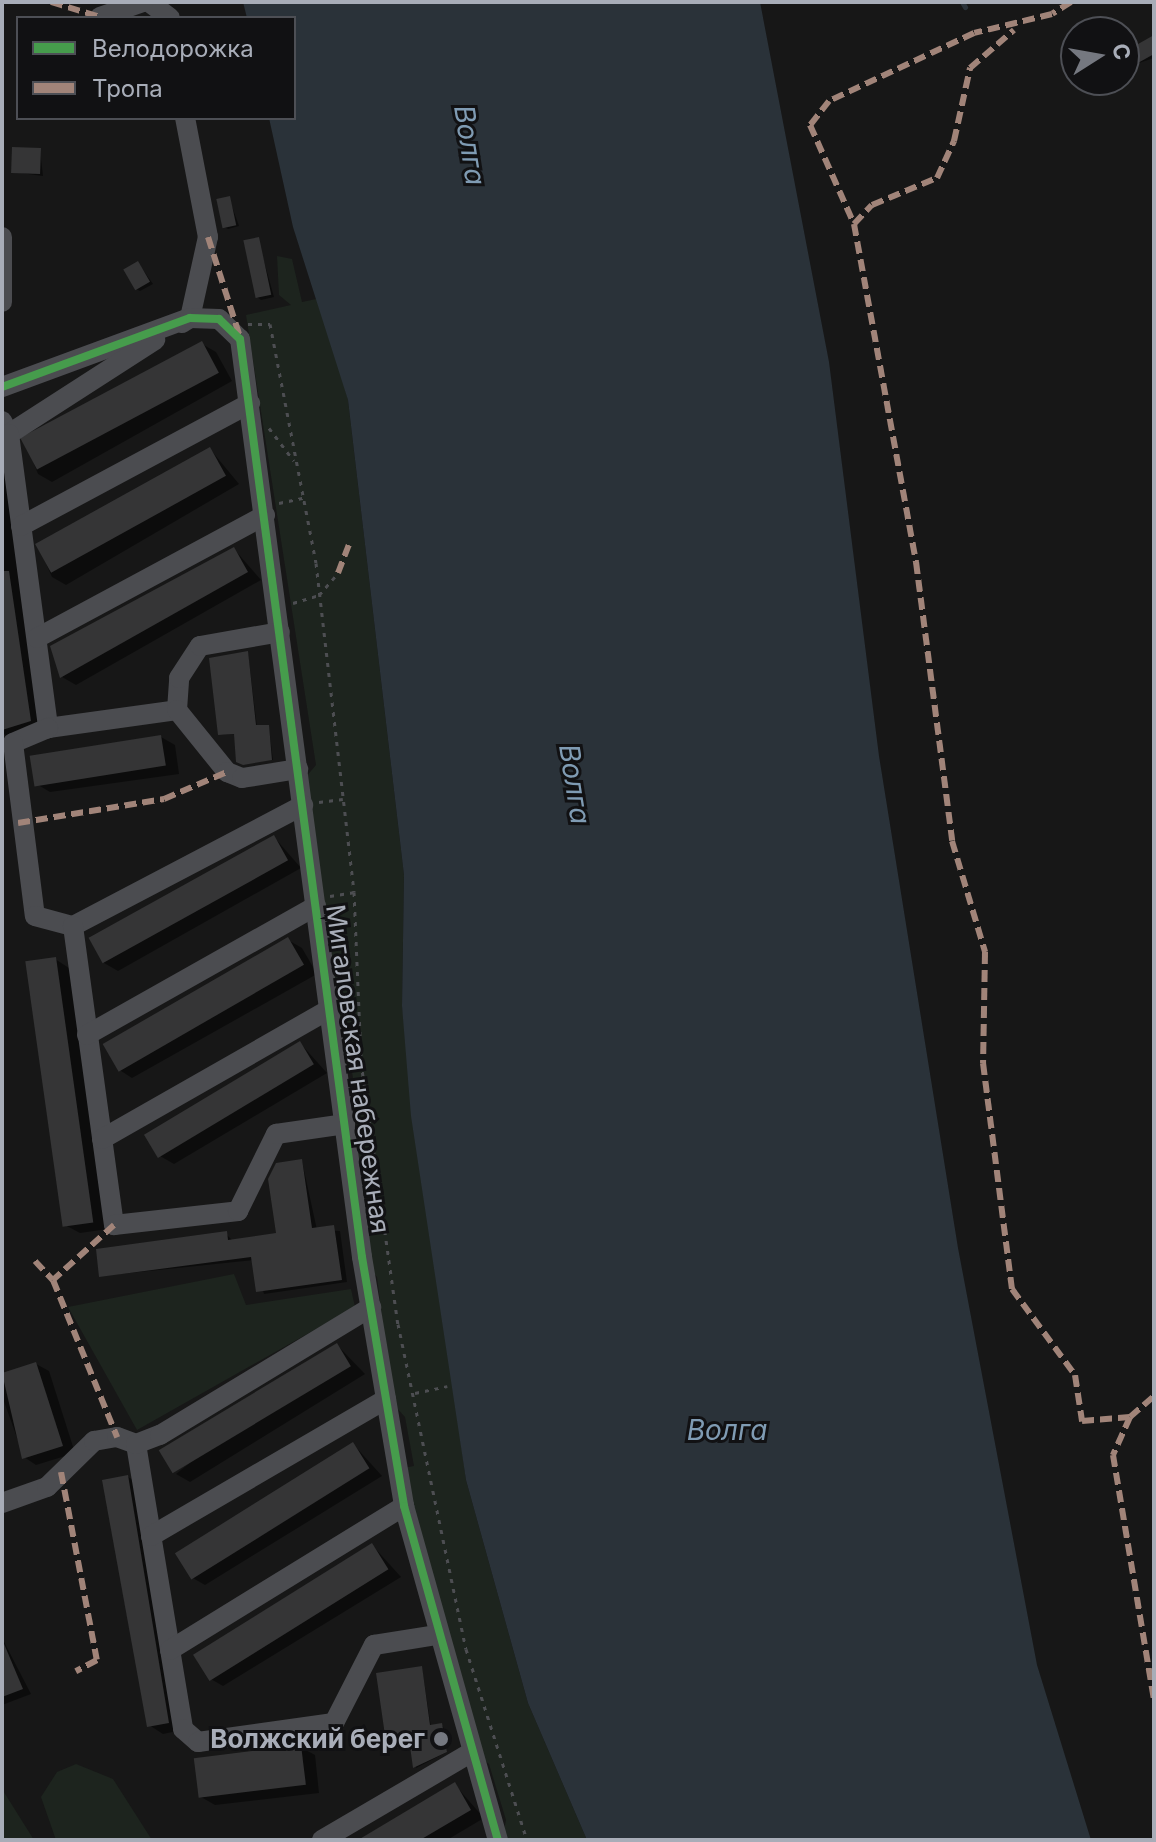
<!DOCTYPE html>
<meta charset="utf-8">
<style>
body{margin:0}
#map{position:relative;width:1156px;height:1842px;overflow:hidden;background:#171717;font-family:Inter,sans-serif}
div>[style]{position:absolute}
.green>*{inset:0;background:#1d241e}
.water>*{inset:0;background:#2a3239}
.shadow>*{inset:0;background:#0007}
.stream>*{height:5px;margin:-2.5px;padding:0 2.5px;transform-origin:2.5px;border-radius:2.5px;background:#2a3239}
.building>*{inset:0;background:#353536;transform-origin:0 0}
.path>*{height:3px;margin-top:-1.5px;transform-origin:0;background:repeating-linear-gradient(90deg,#4d4e52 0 4px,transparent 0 10px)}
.minor>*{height:20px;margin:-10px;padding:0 10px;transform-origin:10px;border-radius:10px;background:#4b4c50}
.quiet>*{height:6px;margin-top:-3px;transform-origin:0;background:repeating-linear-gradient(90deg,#a18479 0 12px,transparent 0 18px)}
.cycleway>*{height:8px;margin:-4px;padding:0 4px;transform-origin:4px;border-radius:4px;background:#469c4c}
.dots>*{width:22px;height:22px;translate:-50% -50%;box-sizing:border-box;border:4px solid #111113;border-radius:50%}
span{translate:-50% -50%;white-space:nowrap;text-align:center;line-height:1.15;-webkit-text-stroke:6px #111113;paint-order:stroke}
.street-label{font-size:26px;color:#a8adb8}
.poi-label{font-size:26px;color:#a8adb8;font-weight:700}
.right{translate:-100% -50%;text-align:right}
.water-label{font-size:28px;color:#7f9bb3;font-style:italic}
.frame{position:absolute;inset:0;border:4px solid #a8adb8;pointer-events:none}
.legend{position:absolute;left:16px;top:16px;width:280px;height:104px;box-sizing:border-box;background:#111113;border:2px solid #4d4f55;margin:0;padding:10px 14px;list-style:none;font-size:24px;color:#a8adb8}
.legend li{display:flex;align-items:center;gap:16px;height:40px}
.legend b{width:40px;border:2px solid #4d4f55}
.north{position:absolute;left:1060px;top:16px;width:80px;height:80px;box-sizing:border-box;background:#111113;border:2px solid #4d4f55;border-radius:50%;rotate:79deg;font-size:22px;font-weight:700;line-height:32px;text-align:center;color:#a8adb8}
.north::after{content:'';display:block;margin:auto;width:28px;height:36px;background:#757880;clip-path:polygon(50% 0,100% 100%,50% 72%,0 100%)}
</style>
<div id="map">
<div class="green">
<div style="clip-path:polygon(277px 256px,292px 259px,302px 302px,321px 298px,348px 400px,404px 875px,402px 1006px,466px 1480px,528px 1703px,587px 1840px,502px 1840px,506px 1820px,489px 1764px,478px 1755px,403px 1468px,414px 1466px,405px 1417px,393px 1404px,377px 1277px,369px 1268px,365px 1240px,378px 1221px,372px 1176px,356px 1167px,357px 1104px,350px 1059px,339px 1049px,329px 914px,322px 908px,305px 778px,316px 765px,246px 315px,291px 305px,279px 295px)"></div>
<div style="clip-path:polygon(234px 1274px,246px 1305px,351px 1289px,355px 1307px,137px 1430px,68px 1307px)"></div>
<div style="clip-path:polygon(76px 1764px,113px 1779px,152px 1840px,56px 1840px,41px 1797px,57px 1772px)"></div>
<div style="clip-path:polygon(2px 1789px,34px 1840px,2px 1840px)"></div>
</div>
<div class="water">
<div style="clip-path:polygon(243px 2px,760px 2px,829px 362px,879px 756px,958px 1248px,1037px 1665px,1091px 1840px,587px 1840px,528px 1703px,466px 1480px,411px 1116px,402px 1006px,404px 875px,348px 400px,293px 227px,269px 118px,294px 118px,294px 18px,247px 18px)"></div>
</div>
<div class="shadow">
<div style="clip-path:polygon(1154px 38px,1154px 58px,1130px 66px,1124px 54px)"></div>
<div style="clip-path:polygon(40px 150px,43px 176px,13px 172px)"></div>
<div style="clip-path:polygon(229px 198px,239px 226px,228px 229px,224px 227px)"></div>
<div style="clip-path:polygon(258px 240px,274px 297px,261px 300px,257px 297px)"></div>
<div style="clip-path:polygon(138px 263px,153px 284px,140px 291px,136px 289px)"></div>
<div style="clip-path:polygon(202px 344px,216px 352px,232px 381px,52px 482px,38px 474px,26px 443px)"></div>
<div style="clip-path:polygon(210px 449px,239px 484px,66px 585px,52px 577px,39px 548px)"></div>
<div style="clip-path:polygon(2px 454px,45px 729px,11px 738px,2px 733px)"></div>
<div style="clip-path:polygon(234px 549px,261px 580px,76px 685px,62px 677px)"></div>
<div style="clip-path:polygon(248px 653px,257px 727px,269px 728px,273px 760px,239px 761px,236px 734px,221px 735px)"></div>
<div style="clip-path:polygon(161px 737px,175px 745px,179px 774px,50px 792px,35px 783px)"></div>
<div style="clip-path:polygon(274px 837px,301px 868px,118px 971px,104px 963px,90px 937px)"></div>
<div style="clip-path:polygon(288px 940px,302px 948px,317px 974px,132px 1078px,118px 1069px)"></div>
<div style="clip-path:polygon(55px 959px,69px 968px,108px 1229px,80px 1233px,65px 1225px)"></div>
<div style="clip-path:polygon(300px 1043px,327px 1073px,174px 1164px,160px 1156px)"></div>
<div style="clip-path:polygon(302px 1161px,317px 1230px,340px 1231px,347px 1282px,264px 1294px,254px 1260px,101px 1276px,226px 1234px,233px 1241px,278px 1235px)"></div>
<div style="clip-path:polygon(337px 1345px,365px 1374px,190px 1482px,176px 1474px)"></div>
<div style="clip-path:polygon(36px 1364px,49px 1371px,75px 1453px,36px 1465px,24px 1457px,2px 1396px,2px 1375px)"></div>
<div style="clip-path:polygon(353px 1444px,382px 1476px,205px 1585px,191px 1577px)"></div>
<div style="clip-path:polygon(128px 1477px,142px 1485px,182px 1730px,163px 1734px,149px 1725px)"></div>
<div style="clip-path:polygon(372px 1545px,401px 1577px,223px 1686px,209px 1678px)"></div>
<div style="clip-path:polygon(2px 1638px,31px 1694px,2px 1705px)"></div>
<div style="clip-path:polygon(422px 1668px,431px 1727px,443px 1726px,447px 1752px,416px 1768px,412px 1746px,389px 1748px)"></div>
<div style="clip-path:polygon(300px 1747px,315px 1755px,319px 1793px,215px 1805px,201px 1797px)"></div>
<div style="clip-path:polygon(455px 1785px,484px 1818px,447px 1840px,361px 1840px)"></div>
</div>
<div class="stream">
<div style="left:962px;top:2px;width:6px;rotate:59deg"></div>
</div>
<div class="building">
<div style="clip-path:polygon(1154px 35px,1154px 54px,1129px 68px,1124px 52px)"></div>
<div style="left:12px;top:147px;width:29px;height:26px;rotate:2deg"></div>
<div style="left:230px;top:196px;width:30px;height:14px;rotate:78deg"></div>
<div style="left:259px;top:237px;width:59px;height:16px;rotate:78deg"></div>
<div style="left:138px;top:261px;width:24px;height:17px;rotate:60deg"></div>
<div style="left:202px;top:341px;width:36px;height:206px;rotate:62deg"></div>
<div style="left:210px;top:447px;width:33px;height:200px;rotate:61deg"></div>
<div style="clip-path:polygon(234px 547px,248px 572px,60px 678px,50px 646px)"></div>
<div style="clip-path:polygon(2px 571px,9px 571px,31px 721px,2px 730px)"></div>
<div style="clip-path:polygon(248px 651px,256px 725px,269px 725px,272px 760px,243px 765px,236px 762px,234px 734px,218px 735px,209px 658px)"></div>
<div style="left:161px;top:735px;width:31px;height:133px;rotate:81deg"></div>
<div style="left:274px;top:835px;width:29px;height:212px;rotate:61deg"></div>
<div style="left:288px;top:937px;width:32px;height:214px;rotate:60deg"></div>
<div style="left:56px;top:957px;width:268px;height:31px;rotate:82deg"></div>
<div style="left:300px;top:1041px;width:27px;height:182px;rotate:59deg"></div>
<div style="clip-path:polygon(302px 1159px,312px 1228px,334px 1225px,342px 1280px,256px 1292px,251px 1257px,99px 1277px,96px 1249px,227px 1231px,228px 1240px,276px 1233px,268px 1179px,276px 1163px)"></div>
<div style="left:337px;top:1343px;width:27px;height:208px;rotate:59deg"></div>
<div style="clip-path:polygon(36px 1362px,63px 1446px,22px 1459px,2px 1373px)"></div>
<div style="left:353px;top:1442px;width:31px;height:210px;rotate:58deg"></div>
<div style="clip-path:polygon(128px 1475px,169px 1723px,147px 1727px,102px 1480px)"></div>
<div style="left:372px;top:1543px;width:31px;height:211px;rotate:58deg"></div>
<div style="clip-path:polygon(2px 1639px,23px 1689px,2px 1697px)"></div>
<div style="clip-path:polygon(422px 1666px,430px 1725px,442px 1723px,447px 1752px,413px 1768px,410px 1746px,387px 1749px,376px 1673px)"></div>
<div style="left:301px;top:1745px;width:40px;height:108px;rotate:83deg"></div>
<div style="clip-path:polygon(455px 1782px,471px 1810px,420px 1840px,358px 1840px)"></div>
</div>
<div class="path">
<div style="left:248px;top:324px;width:22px"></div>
<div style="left:270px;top:324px;width:243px;rotate:79.1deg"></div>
<div style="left:316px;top:563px;width:331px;rotate:83.4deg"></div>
<div style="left:354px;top:892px;width:170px;rotate:87.6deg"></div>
<div style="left:361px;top:1062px;width:265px;rotate:82deg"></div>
<div style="left:398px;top:1324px;width:332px;rotate:78.2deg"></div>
<div style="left:466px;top:1649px;width:201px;rotate:72.3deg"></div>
<div style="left:269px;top:428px;width:41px;rotate:52.9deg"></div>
<div style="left:279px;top:503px;width:25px;rotate:-12deg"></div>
<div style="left:293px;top:603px;width:27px;rotate:-17deg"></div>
<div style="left:319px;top:595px;width:29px;rotate:-49deg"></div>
<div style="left:319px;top:802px;width:24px;rotate:-7deg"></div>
<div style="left:330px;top:896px;width:24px;rotate:-9deg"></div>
<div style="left:344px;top:1007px;width:14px;rotate:-12deg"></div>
<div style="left:415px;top:1393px;width:33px;rotate:-12deg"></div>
</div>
<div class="minor">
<div style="left:149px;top:2px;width:26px;rotate:37deg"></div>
<div style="left:100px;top:17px;width:46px;rotate:-19.2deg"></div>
<div style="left:2px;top:237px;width:65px;rotate:90deg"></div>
<div style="left:182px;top:323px;width:9px;rotate:-32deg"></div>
<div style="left:190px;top:318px;width:83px;rotate:-77.5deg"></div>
<div style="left:208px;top:237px;width:121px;rotate:-100.9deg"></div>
<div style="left:2px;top:387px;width:200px;rotate:-20.2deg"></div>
<div style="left:190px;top:318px;width:29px;rotate:2deg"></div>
<div style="left:219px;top:319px;width:29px;rotate:44deg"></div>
<div style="left:240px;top:339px;width:926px;rotate:82.43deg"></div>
<div style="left:362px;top:1257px;width:253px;rotate:80.4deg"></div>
<div style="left:404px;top:1506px;width:347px;rotate:74.3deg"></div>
<div style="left:2px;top:421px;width:15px;rotate:62deg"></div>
<div style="left:9px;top:434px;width:174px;rotate:-32.8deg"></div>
<div style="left:9px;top:434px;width:297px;rotate:82.4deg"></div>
<div style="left:48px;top:728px;width:130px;rotate:-7.9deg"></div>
<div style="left:177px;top:710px;width:32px;rotate:-86deg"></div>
<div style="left:179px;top:678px;width:38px;rotate:-57deg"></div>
<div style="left:200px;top:646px;width:81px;rotate:-9.9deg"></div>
<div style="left:21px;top:526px;width:260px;rotate:-28.2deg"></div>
<div style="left:37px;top:638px;width:259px;rotate:-28.3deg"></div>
<div style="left:177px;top:710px;width:80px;rotate:51.1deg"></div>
<div style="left:227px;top:772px;width:16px;rotate:22deg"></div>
<div style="left:242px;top:778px;width:57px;rotate:-9.1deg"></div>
<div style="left:48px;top:728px;width:38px;rotate:157deg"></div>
<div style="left:13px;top:743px;width:174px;rotate:82.8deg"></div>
<div style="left:35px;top:916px;width:39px;rotate:15deg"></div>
<div style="left:73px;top:926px;width:260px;rotate:-27.7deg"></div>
<div style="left:73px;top:926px;width:302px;rotate:82.2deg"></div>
<div style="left:114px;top:1225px;width:125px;rotate:-6.4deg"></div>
<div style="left:238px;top:1211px;width:86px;rotate:-63.7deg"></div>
<div style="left:276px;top:1134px;width:70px;rotate:-8.2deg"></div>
<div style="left:87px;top:1035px;width:263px;rotate:-29.4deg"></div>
<div style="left:102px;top:1139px;width:260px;rotate:-29.7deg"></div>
<div style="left:136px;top:1444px;width:289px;rotate:80.6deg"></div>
<div style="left:183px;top:1729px;width:20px;rotate:41deg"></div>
<div style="left:198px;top:1742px;width:137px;rotate:-8deg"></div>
<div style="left:334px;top:1723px;width:88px;rotate:-62.9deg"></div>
<div style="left:374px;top:1645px;width:64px;rotate:-9deg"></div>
<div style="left:2px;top:1503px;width:48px;rotate:-19.6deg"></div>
<div style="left:47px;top:1487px;width:66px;rotate:-44.4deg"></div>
<div style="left:94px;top:1441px;width:23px;rotate:-10deg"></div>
<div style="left:117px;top:1437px;width:20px;rotate:20deg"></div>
<div style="left:136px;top:1444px;width:26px;rotate:-21deg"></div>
<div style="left:160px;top:1435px;width:247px;rotate:-31.2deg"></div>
<div style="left:151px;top:1536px;width:272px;rotate:-30.2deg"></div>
<div style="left:170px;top:1650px;width:275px;rotate:-31.6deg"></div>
<div style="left:322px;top:1840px;width:174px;rotate:-30.4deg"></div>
</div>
<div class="quiet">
<div style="left:51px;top:2px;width:51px;rotate:17deg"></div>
<div style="left:1071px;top:2px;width:22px;rotate:148deg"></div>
<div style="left:1052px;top:14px;width:80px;rotate:166.3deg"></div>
<div style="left:974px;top:33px;width:160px;rotate:154.9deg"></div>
<div style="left:829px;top:101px;width:31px;rotate:128deg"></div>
<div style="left:810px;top:125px;width:108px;rotate:66deg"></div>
<div style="left:854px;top:224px;width:344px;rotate:79.6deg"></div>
<div style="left:916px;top:562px;width:281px;rotate:82.6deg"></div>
<div style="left:952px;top:841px;width:116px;rotate:73.4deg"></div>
<div style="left:985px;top:952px;width:111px;rotate:91deg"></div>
<div style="left:983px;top:1063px;width:228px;rotate:82.7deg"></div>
<div style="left:1012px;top:1289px;width:107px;rotate:53.8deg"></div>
<div style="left:1075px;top:1375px;width:47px;rotate:81.3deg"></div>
<div style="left:1082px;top:1421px;width:48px;rotate:-4.8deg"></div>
<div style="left:1130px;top:1417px;width:42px;rotate:114.1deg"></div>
<div style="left:1113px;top:1455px;width:247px;rotate:80.5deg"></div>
<div style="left:854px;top:224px;width:26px;rotate:-47deg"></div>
<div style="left:872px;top:205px;width:70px;rotate:-22.6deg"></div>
<div style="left:937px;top:178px;width:41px;rotate:-65.3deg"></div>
<div style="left:954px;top:141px;width:75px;rotate:-77.6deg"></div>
<div style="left:970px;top:68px;width:58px;rotate:-40.8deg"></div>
<div style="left:208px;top:237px;width:105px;rotate:72.3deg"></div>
<div style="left:338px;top:573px;width:30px;rotate:-69deg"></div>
<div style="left:18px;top:823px;width:148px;rotate:-9.3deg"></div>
<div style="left:164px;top:799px;width:69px;rotate:-23.2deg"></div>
<div style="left:114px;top:1225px;width:82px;rotate:138deg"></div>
<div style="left:53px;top:1280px;width:170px;rotate:67.8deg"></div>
<div style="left:35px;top:1261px;width:26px;rotate:47deg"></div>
<div style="left:1130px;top:1417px;width:32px;rotate:-41deg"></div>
<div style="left:61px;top:1472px;width:191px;rotate:79.2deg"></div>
<div style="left:97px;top:1660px;width:24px;rotate:152deg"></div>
</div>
<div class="cycleway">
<div style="left:2px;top:387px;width:200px;rotate:-20.2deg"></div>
<div style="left:190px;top:318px;width:29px;rotate:2deg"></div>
<div style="left:219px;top:319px;width:29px;rotate:44deg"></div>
<div style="left:240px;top:339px;width:926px;rotate:82.43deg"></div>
<div style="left:362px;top:1257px;width:253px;rotate:80.4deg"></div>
<div style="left:404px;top:1506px;width:347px;rotate:74.3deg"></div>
</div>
<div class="dots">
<div style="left:441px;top:1739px;background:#757880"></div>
</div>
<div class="street-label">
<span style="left:358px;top:1069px;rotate:82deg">Мигаловская набережная</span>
</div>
<div class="poi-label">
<span class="right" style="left:425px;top:1739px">Волжский берег</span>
</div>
<div class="water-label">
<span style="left:470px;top:145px;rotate:81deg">Волга</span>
<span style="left:575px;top:784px;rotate:81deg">Волга</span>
<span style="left:727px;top:1430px">Волга</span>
</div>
<div class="frame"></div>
<ul class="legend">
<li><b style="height:10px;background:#469c4c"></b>Велодорожка</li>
<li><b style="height:10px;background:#a18479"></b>Тропа</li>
</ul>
<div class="north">С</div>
</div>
